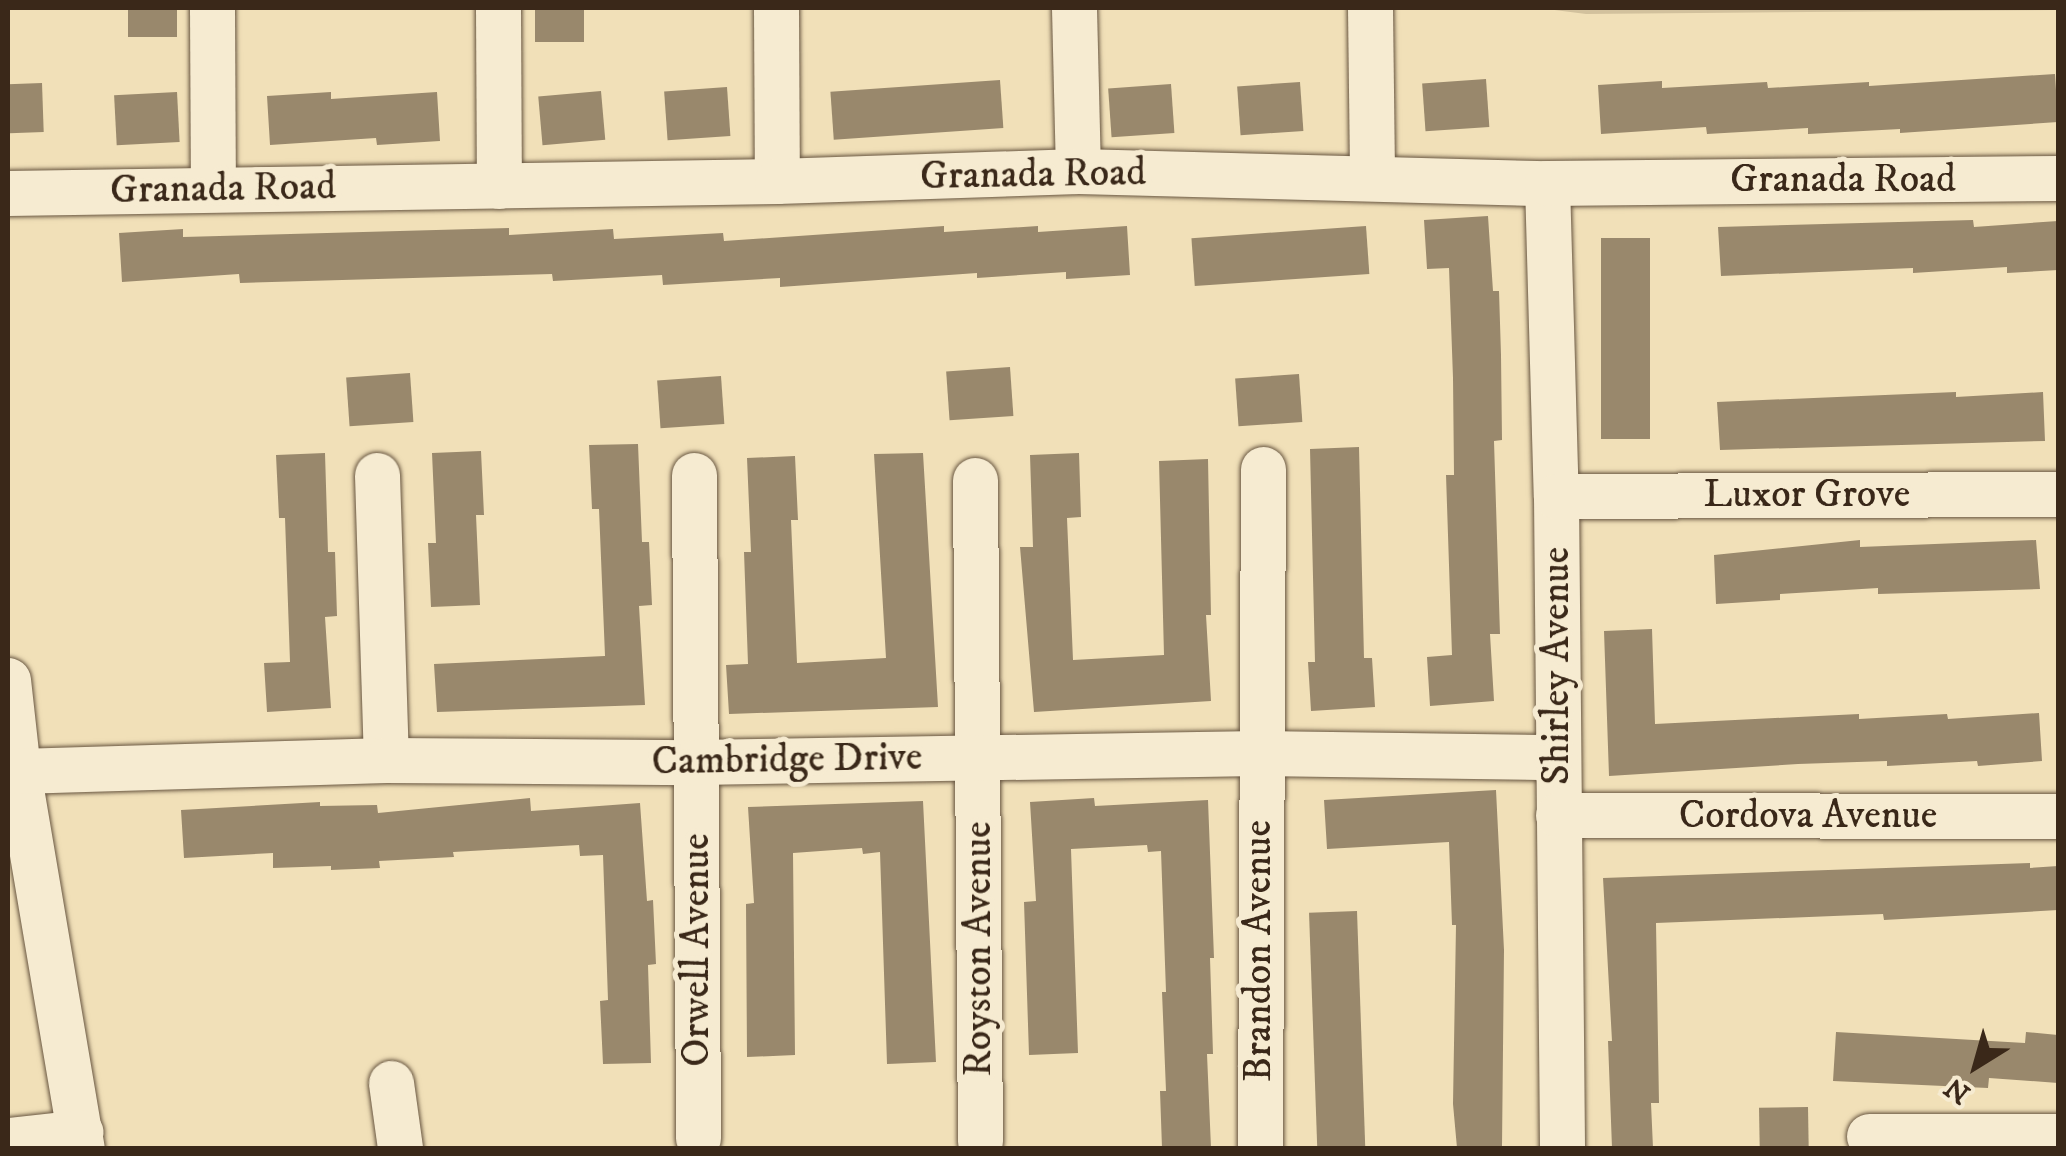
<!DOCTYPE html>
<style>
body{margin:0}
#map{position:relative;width:2066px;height:1156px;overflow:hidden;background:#f1e0b8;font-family:"IM FELL DW Pica",serif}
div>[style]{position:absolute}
.green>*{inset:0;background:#d2c19d}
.building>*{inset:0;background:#99886c;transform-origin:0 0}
.roads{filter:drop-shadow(0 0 2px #685641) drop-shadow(0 0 2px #685641)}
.minor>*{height:45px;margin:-22.5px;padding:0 22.5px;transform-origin:22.5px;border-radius:22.5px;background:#f6ebd1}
span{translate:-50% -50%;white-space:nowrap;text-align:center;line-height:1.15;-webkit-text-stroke:10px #f6ebd1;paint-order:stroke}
.street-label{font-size:40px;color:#3a2819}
.frame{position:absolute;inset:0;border:10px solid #3a2819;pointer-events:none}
.north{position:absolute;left:1926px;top:1016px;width:100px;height:100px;-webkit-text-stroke:8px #f6ebd1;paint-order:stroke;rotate:217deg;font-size:28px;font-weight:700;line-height:40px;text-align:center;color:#3a2819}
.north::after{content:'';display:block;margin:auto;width:35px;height:45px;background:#3a2819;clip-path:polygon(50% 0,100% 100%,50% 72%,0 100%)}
</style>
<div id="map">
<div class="green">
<div style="clip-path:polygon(1539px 8px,2058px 8px,2058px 10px,1586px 14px)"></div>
</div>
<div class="building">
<div style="left:128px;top:8px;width:49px;height:29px"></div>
<div style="left:535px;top:8px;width:49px;height:34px"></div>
<div style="clip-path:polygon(2055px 74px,2058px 122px,1900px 133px,1900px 129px,1808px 134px,1808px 128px,1707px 134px,1706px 127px,1601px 134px,1598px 85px,1662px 81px,1662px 88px,1767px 82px,1768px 88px,1869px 82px,1869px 86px)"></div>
<div style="left:1486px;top:79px;width:48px;height:64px;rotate:86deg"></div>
<div style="left:1000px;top:80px;width:48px;height:170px;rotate:86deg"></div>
<div style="left:1300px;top:82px;width:49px;height:63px;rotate:86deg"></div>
<div style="left:42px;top:83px;width:49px;height:34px;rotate:88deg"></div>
<div style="left:1171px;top:84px;width:49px;height:63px;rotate:86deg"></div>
<div style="left:727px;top:87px;width:49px;height:63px;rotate:86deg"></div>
<div style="left:601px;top:91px;width:49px;height:63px;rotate:85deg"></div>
<div style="left:177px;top:92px;width:50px;height:63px;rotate:87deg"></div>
<div style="clip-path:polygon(331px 92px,331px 99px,437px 92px,440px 141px,377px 145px,376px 138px,270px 145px,267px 96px)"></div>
<div style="clip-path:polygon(1488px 216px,1493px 291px,1499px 291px,1501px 355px,1502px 440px,1494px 441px,1500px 634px,1490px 634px,1494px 701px,1430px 706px,1427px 657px,1452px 655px,1446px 475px,1454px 475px,1453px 378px,1449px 268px,1427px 269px,1424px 220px)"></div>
<div style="clip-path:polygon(1973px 220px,1974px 227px,2058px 221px,2058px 270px,2007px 273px,2007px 267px,1913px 273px,1913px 268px,1721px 276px,1718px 227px)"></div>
<div style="clip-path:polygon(944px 226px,944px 232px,1038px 226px,1038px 232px,1127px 226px,1130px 275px,1066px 279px,1066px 272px,977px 278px,977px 273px,780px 287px,780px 278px,663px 285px,662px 275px,553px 281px,552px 274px,240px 283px,239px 274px,122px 282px,119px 233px,183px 229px,183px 237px,509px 228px,509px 235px,613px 229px,614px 239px,723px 233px,724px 241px)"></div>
<div style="left:1366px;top:226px;width:48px;height:175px;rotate:86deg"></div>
<div style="left:1650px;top:238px;width:201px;height:49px;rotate:90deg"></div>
<div style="left:1010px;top:367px;width:49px;height:64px;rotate:86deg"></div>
<div style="left:410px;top:373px;width:49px;height:64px;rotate:86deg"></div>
<div style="left:1299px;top:374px;width:48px;height:64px;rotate:86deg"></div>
<div style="left:721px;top:376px;width:48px;height:64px;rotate:86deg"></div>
<div style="clip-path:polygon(1956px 392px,1956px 397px,2043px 392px,2045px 441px,1720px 450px,1717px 402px)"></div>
<div style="clip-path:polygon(638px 444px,642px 542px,649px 542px,652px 605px,639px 606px,645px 705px,437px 712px,434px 664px,605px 656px,599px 509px,592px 509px,589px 445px)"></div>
<div style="clip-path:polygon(1359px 447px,1364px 658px,1372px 658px,1375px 707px,1311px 711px,1308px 662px,1315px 662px,1310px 449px)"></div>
<div style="clip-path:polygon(481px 451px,484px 515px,476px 515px,480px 605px,431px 607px,428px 543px,436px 543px,432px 453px)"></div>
<div style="clip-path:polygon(325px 453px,328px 552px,335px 552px,337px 616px,325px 617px,331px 708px,267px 712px,264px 663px,290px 662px,285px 518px,279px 518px,276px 455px)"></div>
<div style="clip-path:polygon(923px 453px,938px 707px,729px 714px,726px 665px,748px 664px,744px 552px,751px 552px,747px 458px,795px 456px,798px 520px,791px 520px,797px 663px,886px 658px,874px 454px)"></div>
<div style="clip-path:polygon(1079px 453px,1081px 517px,1067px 518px,1073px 660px,1164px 655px,1159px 461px,1208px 459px,1211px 615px,1206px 615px,1211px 701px,1034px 712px,1020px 547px,1033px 547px,1030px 455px)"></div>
<div style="clip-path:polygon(1860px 540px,1860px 547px,2036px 540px,2040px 589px,1878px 594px,1878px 588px,1780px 594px,1780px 600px,1716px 604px,1714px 555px)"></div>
<div style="clip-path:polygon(1652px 629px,1655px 724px,1859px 714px,1859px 719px,1947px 714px,1948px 719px,2039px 713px,2042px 761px,1978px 766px,1977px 761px,1887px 766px,1887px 761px,1798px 764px,1609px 776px,1604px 631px)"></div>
<div style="clip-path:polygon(1496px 790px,1504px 950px,1502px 1148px,1457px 1148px,1453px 1104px,1456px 925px,1452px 925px,1449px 842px,1327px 849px,1324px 800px)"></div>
<div style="clip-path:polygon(530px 798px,531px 811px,640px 803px,647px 901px,653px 900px,656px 964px,648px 965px,651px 1063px,603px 1064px,600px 1001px,608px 1000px,603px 855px,580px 856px,579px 845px,453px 852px,454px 857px,379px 861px,380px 868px,331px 870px,331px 866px,273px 868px,273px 853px,184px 858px,181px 810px,320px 802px,320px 806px,377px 805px,378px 813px)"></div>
<div style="clip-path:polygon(1094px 798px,1095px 806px,1208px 800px,1214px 958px,1210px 958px,1213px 1054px,1207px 1054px,1211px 1148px,1162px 1148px,1160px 1091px,1166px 1091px,1162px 992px,1166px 992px,1161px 851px,1148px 852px,1147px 845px,1071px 849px,1078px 1053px,1029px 1055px,1024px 902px,1036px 901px,1030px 802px)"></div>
<div style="clip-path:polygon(923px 801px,936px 1062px,887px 1064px,880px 852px,863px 854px,862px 848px,793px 853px,795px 1055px,747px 1057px,746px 904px,754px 903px,748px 807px)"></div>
<div style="clip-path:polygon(2030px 863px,2030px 868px,2058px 866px,2058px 910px,1884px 920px,1883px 914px,1656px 923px,1659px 1103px,1651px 1103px,1653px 1148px,1612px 1148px,1608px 1041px,1612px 1041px,1603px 878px)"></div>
<div style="left:1357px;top:911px;width:237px;height:48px;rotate:88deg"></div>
<div style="clip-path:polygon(1836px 1032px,2025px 1043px,2026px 1032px,2058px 1035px,2058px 1083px,1989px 1078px,1988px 1088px,1833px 1081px)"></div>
<div style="left:1808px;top:1107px;width:41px;height:49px;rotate:89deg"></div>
</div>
<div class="roads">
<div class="minor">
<div style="left:212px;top:8px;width:180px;rotate:89.7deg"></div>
<div style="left:498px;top:8px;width:178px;rotate:89.7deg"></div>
<div style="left:776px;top:8px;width:173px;rotate:89.7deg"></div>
<div style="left:1074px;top:8px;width:163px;rotate:88.6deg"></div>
<div style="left:1370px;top:8px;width:168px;rotate:89.3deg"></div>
<div style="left:1547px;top:183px;width:313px;rotate:88.4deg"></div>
<div style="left:1556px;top:496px;width:652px;rotate:89.47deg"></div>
<div style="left:8px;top:193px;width:769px;rotate:-0.89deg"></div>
<div style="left:777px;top:181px;width:301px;rotate:-1.9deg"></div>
<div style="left:1078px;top:171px;width:469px;rotate:1.5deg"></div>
<div style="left:1547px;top:183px;width:511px;rotate:-0.56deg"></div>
<div style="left:377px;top:475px;width:285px;rotate:88.2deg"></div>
<div style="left:694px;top:475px;width:663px;rotate:89.65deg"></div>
<div style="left:975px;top:480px;width:661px;rotate:89.57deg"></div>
<div style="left:1556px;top:496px;width:502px;rotate:-0.23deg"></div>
<div style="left:8px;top:680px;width:92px;rotate:83.7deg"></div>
<div style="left:18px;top:771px;width:382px;rotate:80.4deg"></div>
<div style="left:18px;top:771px;width:368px;rotate:-1.7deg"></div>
<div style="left:386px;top:760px;width:310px;rotate:0.4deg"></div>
<div style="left:696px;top:762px;width:563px;rotate:-0.92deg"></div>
<div style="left:1259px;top:753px;width:296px;rotate:0.8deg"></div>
<div style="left:1558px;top:815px;width:500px;rotate:0.11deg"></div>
<div style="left:391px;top:1083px;width:66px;rotate:82.1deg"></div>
<div style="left:1869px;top:1136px;width:189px"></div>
<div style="left:8px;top:1140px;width:73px;rotate:-6.3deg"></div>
<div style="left:1260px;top:1148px;width:679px;rotate:-89.75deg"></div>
</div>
</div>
<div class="street-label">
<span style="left:1033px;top:175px;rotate:-1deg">Granada Road</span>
<span style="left:1843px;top:180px">Granada Road</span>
<span style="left:223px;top:189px;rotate:-1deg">Granada Road</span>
<span style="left:1807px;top:495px">Luxor Grove</span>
<span style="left:1557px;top:666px;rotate:-90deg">Shirley Avenue</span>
<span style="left:787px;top:760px;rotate:-1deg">Cambridge Drive</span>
<span style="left:1808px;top:816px">Cordova Avenue</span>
<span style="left:979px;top:949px;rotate:-90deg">Royston Avenue</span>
<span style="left:697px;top:950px;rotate:-90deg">Orwell Avenue</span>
<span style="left:1259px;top:951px;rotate:-90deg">Brandon Avenue</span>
</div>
<div class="frame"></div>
<div class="north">N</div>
</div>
